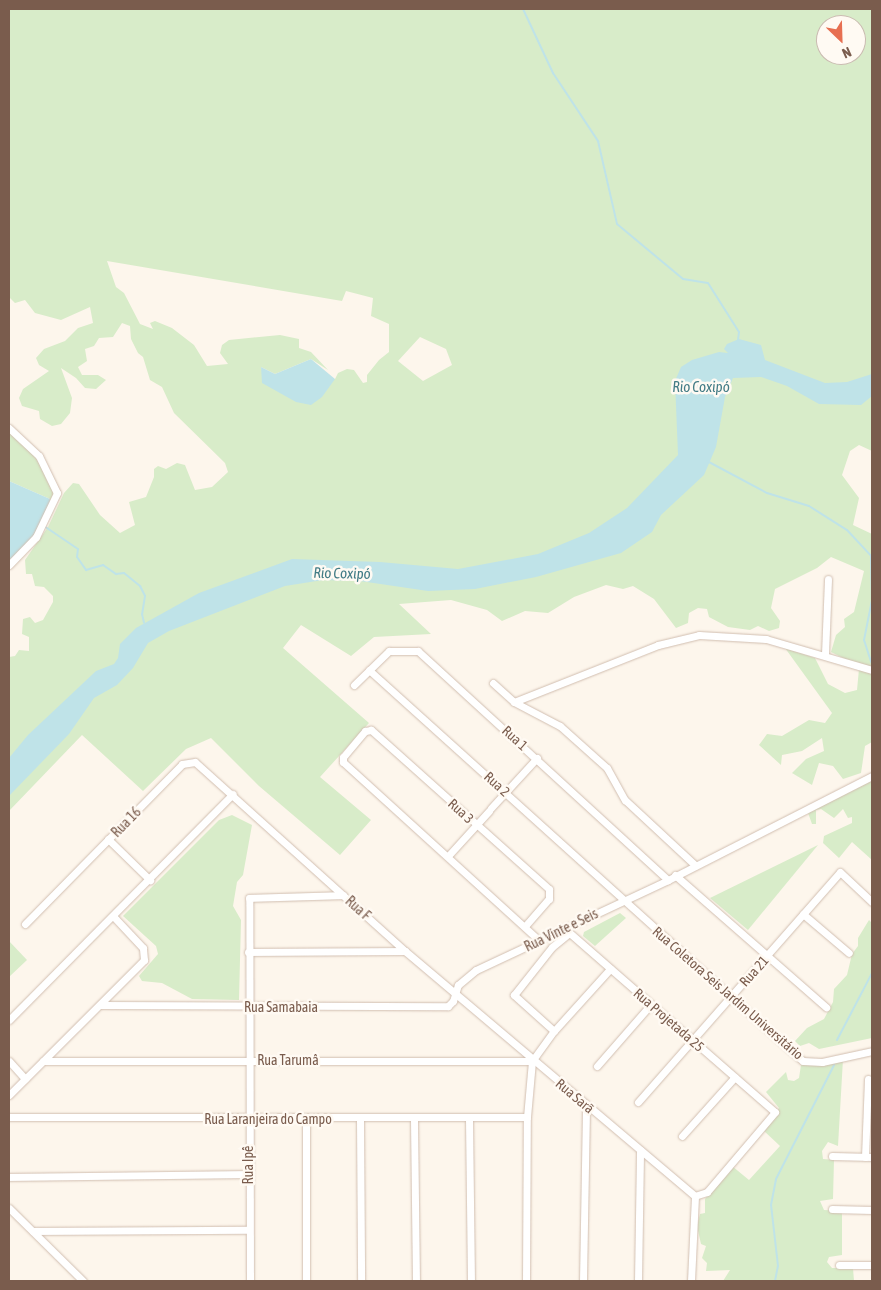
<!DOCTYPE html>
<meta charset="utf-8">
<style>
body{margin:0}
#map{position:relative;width:881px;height:1290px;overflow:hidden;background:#fdf6ec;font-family:"Asap Condensed",sans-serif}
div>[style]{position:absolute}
.green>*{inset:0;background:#d8ecc9}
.water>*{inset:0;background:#bfe3e8}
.stream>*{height:2px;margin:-1px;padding:0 1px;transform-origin:1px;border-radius:1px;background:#bfe3e8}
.roads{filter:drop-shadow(0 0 1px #d1beb0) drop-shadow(0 0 1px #d1beb0)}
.minor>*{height:7px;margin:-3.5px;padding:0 3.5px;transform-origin:3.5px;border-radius:3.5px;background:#fff}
span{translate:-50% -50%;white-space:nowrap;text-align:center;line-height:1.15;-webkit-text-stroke:5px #fffaf3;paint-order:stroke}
.street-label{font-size:14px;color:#7a5c4d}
.water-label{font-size:15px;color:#437c86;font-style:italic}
.frame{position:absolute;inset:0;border:10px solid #7a5c4d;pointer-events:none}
.north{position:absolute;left:816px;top:15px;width:50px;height:50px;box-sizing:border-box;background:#fffaf3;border:1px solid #cabbb1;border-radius:50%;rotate:156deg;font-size:14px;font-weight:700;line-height:20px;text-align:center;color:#7a5c4d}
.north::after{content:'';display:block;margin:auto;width:18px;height:22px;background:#e76f51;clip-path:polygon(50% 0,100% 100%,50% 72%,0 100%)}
</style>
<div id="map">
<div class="green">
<div style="clip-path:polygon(evenodd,9px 9px,872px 9px,872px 451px,859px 445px,850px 451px,842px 475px,859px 498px,853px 525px,872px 534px,872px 668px,859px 666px,831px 652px,836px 635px,845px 627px,844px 619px,854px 612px,864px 571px,831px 557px,817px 568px,775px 589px,771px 608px,780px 621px,779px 628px,769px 631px,758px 626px,750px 630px,728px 627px,709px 617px,707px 609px,698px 608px,689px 613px,688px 623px,676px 628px,654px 599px,633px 586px,623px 589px,606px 585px,574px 597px,548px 613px,525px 611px,502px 621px,487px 610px,451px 600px,399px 604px,431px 634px,374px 637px,351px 656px,301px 625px,283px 648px,369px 723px,320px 777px,371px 820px,340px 855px,259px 786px,211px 738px,186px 749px,143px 791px,82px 735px,9px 811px,9px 657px,15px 656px,19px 650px,29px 651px,29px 637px,22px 634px,23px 619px,30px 617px,35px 623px,43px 620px,53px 602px,53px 596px,44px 587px,35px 586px,32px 574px,26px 574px,25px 560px,48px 527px,64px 493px,73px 483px,79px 484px,100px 515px,120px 533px,135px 525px,129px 502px,146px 497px,154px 477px,154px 469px,158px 466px,166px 469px,177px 463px,185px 465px,195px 490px,212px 487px,228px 472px,225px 463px,174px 413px,162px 387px,150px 380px,143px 357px,138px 353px,131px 339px,130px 326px,122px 323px,113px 337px,99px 338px,94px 346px,85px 349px,87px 361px,78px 367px,82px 375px,98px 375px,106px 380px,96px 389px,85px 388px,76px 378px,61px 368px,72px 398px,70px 413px,61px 424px,52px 426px,40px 419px,39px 411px,22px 406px,19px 398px,23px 389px,49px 371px,39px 365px,36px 358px,44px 349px,65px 341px,78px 328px,93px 323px,90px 307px,61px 320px,35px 313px,25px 300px,15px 303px,9px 297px,9px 9px,826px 25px,856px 25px,856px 55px,826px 55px,826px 25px,9px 9px,107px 261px,342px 301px,346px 291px,373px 298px,371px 316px,389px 324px,389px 352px,379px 360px,367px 375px,367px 382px,363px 383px,354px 370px,347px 369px,338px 373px,335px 379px,263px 374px,261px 367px,275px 374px,311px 359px,328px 370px,311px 352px,299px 348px,299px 339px,280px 335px,229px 340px,222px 345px,220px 353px,228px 364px,207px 366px,194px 345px,172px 328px,155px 321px,150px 323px,153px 329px,140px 324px,124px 293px,116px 287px,107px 261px,9px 9px,420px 337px,446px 349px,452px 365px,423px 381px,398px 361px,420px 337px)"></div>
<div style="clip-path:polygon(9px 431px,34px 455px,53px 486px,56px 491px,51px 505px,50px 499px,9px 481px)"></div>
<div style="clip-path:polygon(785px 648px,815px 658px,828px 684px,845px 693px,857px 690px,859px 669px,872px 670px,872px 742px,865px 746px,861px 773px,843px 779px,833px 766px,819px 763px,812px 785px,792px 773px,806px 759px,824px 751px,822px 738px,802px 751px,782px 755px,781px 765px,759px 745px,767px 734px,782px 736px,809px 720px,825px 723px,832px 713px)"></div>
<div style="clip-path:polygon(872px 777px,872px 860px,852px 842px,839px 858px,823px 843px,824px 836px,852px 823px,852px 817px,848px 818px,843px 809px,834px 818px,821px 809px,816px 810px,816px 824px,812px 824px,807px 810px)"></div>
<div style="clip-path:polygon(232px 815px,252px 825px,243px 875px,237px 882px,233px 906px,241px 920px,239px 1000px,192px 999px,162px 983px,142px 981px,139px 976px,158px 954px,156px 946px,123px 916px,219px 820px)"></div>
<div style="clip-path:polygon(818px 845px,748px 930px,710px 898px)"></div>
<div style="clip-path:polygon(620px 913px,626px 918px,595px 946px,583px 936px,584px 932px)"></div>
<div style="clip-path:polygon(869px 920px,872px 923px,872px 1038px,819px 1049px,809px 1043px,800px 1046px,795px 1041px,807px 1028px,824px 1019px,833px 1002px,834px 989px,847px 975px,852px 954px,858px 946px,858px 938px)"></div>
<div style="clip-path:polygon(9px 941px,27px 960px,9px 977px)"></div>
<div style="clip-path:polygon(843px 1059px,838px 1146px,828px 1142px,822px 1151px,823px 1159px,834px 1160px,833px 1199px,820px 1201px,824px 1210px,842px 1211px,842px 1255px,829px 1257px,827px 1262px,832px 1268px,853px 1268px,854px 1281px,723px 1281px,730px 1270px,706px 1271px,707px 1263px,702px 1258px,706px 1246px,701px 1244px,697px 1226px,700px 1214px,705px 1213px,705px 1199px,732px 1166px,749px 1180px,780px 1146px,763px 1130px,779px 1108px,766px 1092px,786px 1072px,788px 1080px,794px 1081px,799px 1078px,801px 1065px)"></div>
</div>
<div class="water">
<div style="clip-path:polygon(739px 339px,761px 345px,765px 360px,825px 383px,847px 382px,872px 374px,872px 396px,861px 405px,819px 404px,787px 386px,761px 377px,733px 378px,725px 397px,716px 447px,704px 475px,661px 515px,652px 532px,621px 553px,536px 577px,475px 589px,428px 591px,360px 581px,323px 580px,285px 586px,169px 631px,148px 643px,133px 668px,117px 685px,94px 698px,69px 734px,9px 796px,9px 758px,28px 735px,96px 671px,114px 664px,118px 658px,120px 644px,136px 628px,199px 593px,292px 559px,380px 562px,458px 569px,538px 554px,589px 533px,627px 508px,678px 455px,675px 381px,681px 367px,692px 360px,719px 352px,728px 353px,724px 349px,727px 344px)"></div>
<div style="clip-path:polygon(311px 359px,335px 379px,322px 397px,311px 405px,296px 402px,262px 383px,261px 367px,275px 374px)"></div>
<div style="clip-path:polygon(9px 481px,50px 499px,51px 505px,26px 548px,9px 560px)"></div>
</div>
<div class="stream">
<div style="left:523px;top:9px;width:71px;rotate:64.9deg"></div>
<div style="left:553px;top:73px;width:82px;rotate:56.5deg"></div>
<div style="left:598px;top:141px;width:85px;rotate:77.1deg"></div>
<div style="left:617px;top:224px;width:86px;rotate:39.8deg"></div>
<div style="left:683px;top:279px;width:25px;rotate:9deg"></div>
<div style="left:708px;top:283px;width:58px;rotate:57.7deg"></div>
<div style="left:739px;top:332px;width:8px;rotate:97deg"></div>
<div style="left:707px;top:461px;width:68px;rotate:28.1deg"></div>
<div style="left:767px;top:493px;width:44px;rotate:17.2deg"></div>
<div style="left:809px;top:506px;width:45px;rotate:32.3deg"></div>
<div style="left:847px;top:530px;width:35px;rotate:47deg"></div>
<div style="left:871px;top:556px;width:44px;rotate:88.7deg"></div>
<div style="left:872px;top:600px;width:41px;rotate:101.3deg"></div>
<div style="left:864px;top:640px;width:23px;rotate:72deg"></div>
<div style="left:44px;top:526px;width:41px;rotate:34.1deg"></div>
<div style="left:78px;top:549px;width:8px;rotate:97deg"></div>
<div style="left:77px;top:557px;width:16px;rotate:55deg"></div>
<div style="left:86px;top:570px;width:18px;rotate:-16deg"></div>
<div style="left:103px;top:565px;width:16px;rotate:35deg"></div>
<div style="left:116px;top:574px;width:8px;rotate:-7deg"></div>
<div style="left:124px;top:573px;width:21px;rotate:39deg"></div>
<div style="left:140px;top:586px;width:11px;rotate:63deg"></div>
<div style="left:145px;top:596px;width:18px;rotate:99deg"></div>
<div style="left:142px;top:614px;width:9px;rotate:77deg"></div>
<div style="left:837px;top:1040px;width:76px;rotate:-62.4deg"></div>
<div style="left:775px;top:1281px;width:15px;rotate:-79deg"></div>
<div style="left:778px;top:1266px;width:61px;rotate:-96.5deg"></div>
<div style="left:771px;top:1205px;width:26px;rotate:-79deg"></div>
<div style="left:776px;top:1179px;width:128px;rotate:-63deg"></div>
</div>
<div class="roads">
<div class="minor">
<div style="left:9px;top:428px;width:41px;rotate:43deg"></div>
<div style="left:39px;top:456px;width:41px;rotate:64.1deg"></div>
<div style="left:57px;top:493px;width:49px;rotate:115.5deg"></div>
<div style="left:36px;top:537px;width:39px;rotate:134deg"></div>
<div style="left:825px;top:654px;width:75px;rotate:-87.7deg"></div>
<div style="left:369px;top:670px;width:578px;rotate:42.05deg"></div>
<div style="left:798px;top:1057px;width:6px;rotate:39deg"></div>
<div style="left:803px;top:1061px;width:19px;rotate:3deg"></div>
<div style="left:822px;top:1062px;width:51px;rotate:-12.4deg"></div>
<div style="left:493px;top:683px;width:28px;rotate:42deg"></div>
<div style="left:514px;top:702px;width:52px;rotate:27.6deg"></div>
<div style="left:560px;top:726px;width:63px;rotate:41.8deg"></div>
<div style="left:607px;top:768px;width:37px;rotate:61deg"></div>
<div style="left:625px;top:800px;width:96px;rotate:42.9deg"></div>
<div style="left:354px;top:685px;width:49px;rotate:-44.2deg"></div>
<div style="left:389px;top:651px;width:29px"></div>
<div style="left:418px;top:651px;width:339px;rotate:42.5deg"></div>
<div style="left:514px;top:702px;width:155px;rotate:-21.6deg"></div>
<div style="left:658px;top:645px;width:42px;rotate:-13.7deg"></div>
<div style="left:699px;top:635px;width:67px;rotate:3.4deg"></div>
<div style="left:766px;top:639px;width:110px;rotate:16.3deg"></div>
<div style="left:491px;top:808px;width:68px;rotate:-47.4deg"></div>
<div style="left:108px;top:839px;width:59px;rotate:44.3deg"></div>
<div style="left:448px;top:856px;width:61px;rotate:-47.7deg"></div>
<div style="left:675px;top:875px;width:201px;rotate:41.2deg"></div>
<div style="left:803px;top:914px;width:60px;rotate:40.3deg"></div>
<div style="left:25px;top:924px;width:224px;rotate:-45.5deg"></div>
<div style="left:182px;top:764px;width:13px;rotate:-9deg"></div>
<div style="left:195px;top:762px;width:283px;rotate:42deg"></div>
<div style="left:405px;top:951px;width:380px;rotate:40.2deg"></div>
<div style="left:526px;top:925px;width:35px;rotate:-49deg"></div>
<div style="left:549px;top:899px;width:10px;rotate:-90deg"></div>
<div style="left:549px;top:889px;width:239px;rotate:-138.2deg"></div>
<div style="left:371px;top:730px;width:6px;rotate:171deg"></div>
<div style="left:365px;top:731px;width:34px;rotate:130deg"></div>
<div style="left:343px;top:757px;width:5px;rotate:90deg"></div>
<div style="left:343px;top:762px;width:266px;rotate:42.3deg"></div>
<div style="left:564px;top:928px;width:280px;rotate:41.1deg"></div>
<div style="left:775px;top:1112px;width:105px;rotate:130.4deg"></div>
<div style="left:707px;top:1192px;width:13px;rotate:162deg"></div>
<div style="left:248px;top:952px;width:157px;rotate:-0.4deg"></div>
<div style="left:101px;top:1005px;width:347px;rotate:0.2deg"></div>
<div style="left:448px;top:1006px;width:7px;rotate:-45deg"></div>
<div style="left:453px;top:1001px;width:17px;rotate:-73deg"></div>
<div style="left:458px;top:985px;width:23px;rotate:-40deg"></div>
<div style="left:476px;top:970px;width:212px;rotate:-25.1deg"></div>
<div style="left:668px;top:880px;width:229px;rotate:-27deg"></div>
<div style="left:9px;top:1020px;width:318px;rotate:-45.3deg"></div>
<div style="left:554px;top:1031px;width:54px;rotate:-138deg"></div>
<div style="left:514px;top:995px;width:61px;rotate:-51.6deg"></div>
<div style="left:552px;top:947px;width:22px;rotate:-39deg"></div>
<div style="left:9px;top:1061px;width:24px;rotate:48deg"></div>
<div style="left:43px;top:1061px;width:489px"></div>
<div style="left:532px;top:1061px;width:37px;rotate:-54deg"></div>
<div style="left:554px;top:1031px;width:84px;rotate:-47.9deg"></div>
<div style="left:597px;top:1066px;width:82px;rotate:-48.9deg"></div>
<div style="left:9px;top:1095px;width:191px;rotate:-45deg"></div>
<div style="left:144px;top:960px;width:12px;rotate:-95deg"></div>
<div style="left:143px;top:948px;width:42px;rotate:-133.1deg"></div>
<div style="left:638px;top:1102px;width:306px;rotate:-48.7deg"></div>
<div style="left:840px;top:872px;width:44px;rotate:43.2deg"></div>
<div style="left:9px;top:1117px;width:518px"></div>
<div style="left:469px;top:1119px;width:162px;rotate:89.3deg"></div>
<div style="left:360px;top:1120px;width:161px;rotate:89.6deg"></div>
<div style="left:414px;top:1120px;width:161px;rotate:89.3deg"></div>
<div style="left:682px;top:1136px;width:79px;rotate:-48.1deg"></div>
<div style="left:832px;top:1156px;width:40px;rotate:1.4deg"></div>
<div style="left:865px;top:1157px;width:78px;rotate:-87.8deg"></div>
<div style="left:9px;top:1177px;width:239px;rotate:-0.7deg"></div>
<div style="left:9px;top:1208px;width:104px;rotate:44.6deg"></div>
<div style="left:832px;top:1209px;width:40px;rotate:1.4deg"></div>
<div style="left:33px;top:1231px;width:215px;rotate:-0.3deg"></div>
<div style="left:839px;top:1265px;width:33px"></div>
<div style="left:250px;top:1281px;width:383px;rotate:-90.1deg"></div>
<div style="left:249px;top:898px;width:94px;rotate:-1.8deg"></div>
<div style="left:306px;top:1281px;width:163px;rotate:-90deg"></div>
<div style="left:526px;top:1281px;width:164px;rotate:-89.7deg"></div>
<div style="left:527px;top:1117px;width:56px;rotate:-84.9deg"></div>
<div style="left:583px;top:1281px;width:175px;rotate:-89deg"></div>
<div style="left:638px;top:1281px;width:131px;rotate:-89.1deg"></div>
<div style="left:691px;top:1281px;width:85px;rotate:-87.3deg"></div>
</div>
</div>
<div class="street-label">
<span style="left:515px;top:738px;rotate:42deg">Rua 1</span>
<span style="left:497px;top:784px;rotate:42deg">Rua 2</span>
<span style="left:461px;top:811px;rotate:42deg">Rua 3</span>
<span style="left:126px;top:822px;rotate:-46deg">Rua 16</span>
<span style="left:358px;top:908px;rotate:42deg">Rua F</span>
<span style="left:561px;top:930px;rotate:-26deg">Rua Vinte e Seis</span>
<span style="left:754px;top:971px;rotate:-48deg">Rua 21</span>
<span style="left:728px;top:993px;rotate:41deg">Rua Coletora Seis Jardim Universitário</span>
<span style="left:281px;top:1007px">Rua Samabaia</span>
<span style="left:669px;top:1020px;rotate:41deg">Rua Projetada 25</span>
<span style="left:288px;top:1060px">Rua Tarumâ</span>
<span style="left:575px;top:1096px;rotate:40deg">Rua Sarã</span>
<span style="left:268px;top:1119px">Rua Laranjeira do Campo</span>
<span style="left:248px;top:1165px;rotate:-90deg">Rua Ipê</span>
</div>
<div class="water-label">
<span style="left:701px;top:387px">Rio Coxipó</span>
<span style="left:342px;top:573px;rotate:1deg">Rio Coxipó</span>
</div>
<div class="frame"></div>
<div class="north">N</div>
</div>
